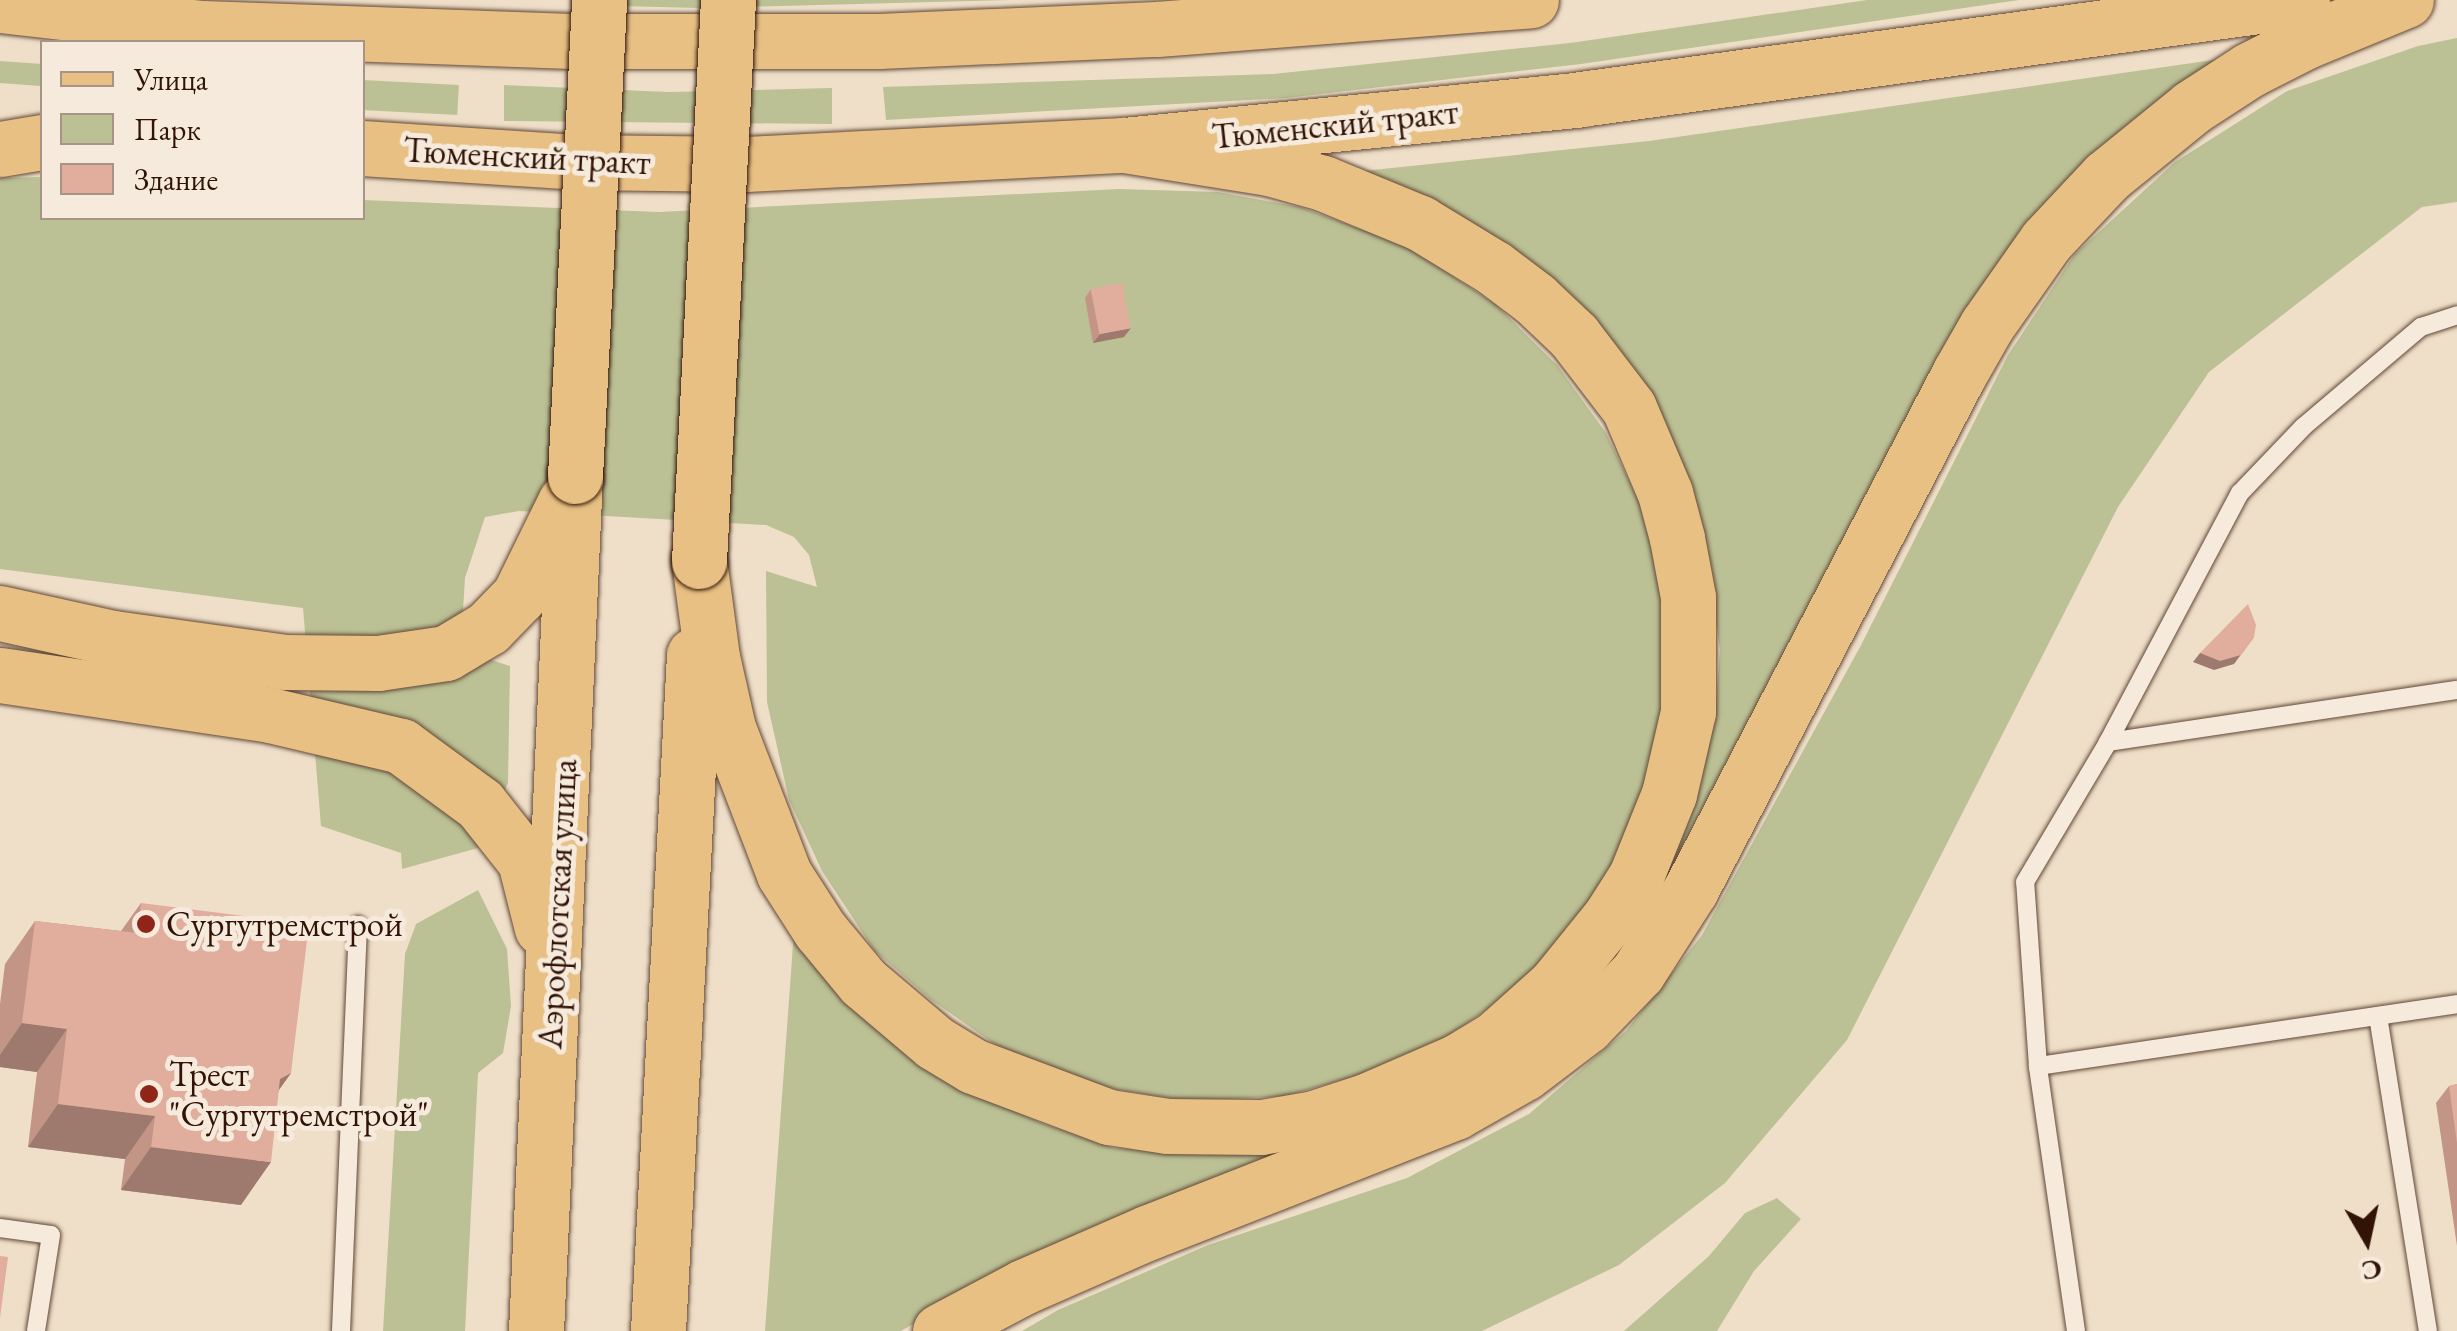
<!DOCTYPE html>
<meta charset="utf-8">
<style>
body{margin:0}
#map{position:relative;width:2457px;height:1331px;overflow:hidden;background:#efdfc8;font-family:"EB Garamond",serif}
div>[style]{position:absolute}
.green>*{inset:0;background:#bbc195;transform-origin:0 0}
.roads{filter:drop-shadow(0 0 2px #614737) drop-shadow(0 0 2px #614737)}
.lane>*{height:18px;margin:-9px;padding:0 9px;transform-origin:9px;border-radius:9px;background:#f5eadb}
.primary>*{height:55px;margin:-27.5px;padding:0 27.5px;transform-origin:27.5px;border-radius:27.5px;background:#e8c084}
.bridges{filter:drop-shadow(0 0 2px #321407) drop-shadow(0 0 2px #321407)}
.primary-bridge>*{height:55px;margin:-27.5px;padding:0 27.5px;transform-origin:27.5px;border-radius:27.5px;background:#e8c084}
.wall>*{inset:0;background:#c29587}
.shaded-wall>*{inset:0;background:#9e796e}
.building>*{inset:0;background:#e1ad9d;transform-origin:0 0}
.dots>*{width:28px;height:28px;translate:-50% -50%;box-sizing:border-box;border:5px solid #f5eadb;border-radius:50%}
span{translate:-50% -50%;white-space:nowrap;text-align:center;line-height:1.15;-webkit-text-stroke:10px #f5eadb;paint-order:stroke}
.street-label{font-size:35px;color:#321407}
.poi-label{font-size:35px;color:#321407}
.left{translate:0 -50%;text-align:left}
.legend{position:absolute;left:40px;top:40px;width:325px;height:180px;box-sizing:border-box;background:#f5eadb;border:2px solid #a79486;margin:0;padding:12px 18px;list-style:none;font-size:30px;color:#321407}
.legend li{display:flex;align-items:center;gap:20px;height:50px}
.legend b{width:50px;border:2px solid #a79486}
.north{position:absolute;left:2317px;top:1191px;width:100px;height:100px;-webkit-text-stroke:8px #f5eadb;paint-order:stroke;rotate:171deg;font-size:28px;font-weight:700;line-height:40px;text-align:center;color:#321407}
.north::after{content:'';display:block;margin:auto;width:35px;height:45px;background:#321407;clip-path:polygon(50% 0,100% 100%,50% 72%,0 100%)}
</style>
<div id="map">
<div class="green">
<div style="clip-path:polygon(584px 0,1011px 0,700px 8px,618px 6px)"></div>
<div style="clip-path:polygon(1867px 0,2019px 0,1581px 64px,1286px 98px,886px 120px,883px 87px,1273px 74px,1570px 43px)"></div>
<div style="clip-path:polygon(2457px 38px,2457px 202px,2422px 207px,2209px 372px,2118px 507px,1847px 1040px,1725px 1183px,1619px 1265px,1482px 1331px,1022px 1331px,1058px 1310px,1208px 1245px,1407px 1178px,1529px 1114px,1626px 1031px,1702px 935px,1860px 647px,2008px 355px,2075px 254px,2175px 162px,2287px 91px,2418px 46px)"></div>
<div style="clip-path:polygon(2227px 58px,2118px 141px,1654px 907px,1601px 977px,1653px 893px,1715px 717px,1720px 650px,1711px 582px,1648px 402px,1363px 171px,1649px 141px)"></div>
<div style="left:0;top:61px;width:42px;height:22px;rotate:4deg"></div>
<div style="left:363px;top:80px;width:96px;height:30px;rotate:3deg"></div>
<div style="clip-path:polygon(504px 85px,669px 92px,832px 88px,832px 124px,504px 121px)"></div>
<div style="clip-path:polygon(42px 177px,42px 218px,362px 218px,363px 200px,659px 212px,1119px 189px,1218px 192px,1300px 207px,1405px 245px,1495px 304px,1557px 365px,1606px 433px,1639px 502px,1665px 599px,1670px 694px,1650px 774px,1616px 861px,1573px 931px,1520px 987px,1445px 1038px,1380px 1069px,1285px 1096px,1189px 1101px,1095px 1086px,1006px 1052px,930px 999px,874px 950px,822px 871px,789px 800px,767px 702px,766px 571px,817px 587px,809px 555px,794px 537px,766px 525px,519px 511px,485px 517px,465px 578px,463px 611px,479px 656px,510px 666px,508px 783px,478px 848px,402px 869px,401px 853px,321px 826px,303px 608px,0 569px,0 178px)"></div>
<div style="clip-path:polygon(478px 890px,507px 949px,511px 1006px,503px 1053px,478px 1073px,465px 1331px,383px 1331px,405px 954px,416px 924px)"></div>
<div style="clip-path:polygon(794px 931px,961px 1087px,1039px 1122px,1113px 1148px,1206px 1155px,1325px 1139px,1008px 1269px,901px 1331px,765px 1331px)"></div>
<div style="clip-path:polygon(1777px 1198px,1801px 1219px,1754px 1271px,1717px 1331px,1624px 1331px,1709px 1256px,1745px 1213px)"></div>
</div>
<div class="roads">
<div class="lane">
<div style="left:2108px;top:742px;width:353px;rotate:-8.5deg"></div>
<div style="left:2378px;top:1016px;width:319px;rotate:81deg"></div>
<div style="left:2038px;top:1066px;width:424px;rotate:-8.4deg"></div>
<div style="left:0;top:1228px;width:51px;rotate:7.8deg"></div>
<div style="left:51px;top:1235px;width:97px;rotate:98.9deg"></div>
<div style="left:341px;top:1331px;width:406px;rotate:-87.6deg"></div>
<div style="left:2076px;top:1331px;width:268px;rotate:-98.2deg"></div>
<div style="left:2038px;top:1066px;width:184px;rotate:-94deg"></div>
<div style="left:2025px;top:882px;width:163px;rotate:-59.3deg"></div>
<div style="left:2108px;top:742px;width:282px;rotate:-62.1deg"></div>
<div style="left:2240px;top:493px;width:91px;rotate:-46.3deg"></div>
<div style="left:2303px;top:427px;width:155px;rotate:-40.3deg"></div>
<div style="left:2421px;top:327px;width:38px;rotate:-18deg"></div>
</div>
<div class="primary">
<div style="left:0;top:5px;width:203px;rotate:6.5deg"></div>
<div style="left:202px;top:28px;width:370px;rotate:2deg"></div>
<div style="left:572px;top:41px;width:307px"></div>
<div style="left:879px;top:41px;width:278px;rotate:-2.5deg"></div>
<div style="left:1157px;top:29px;width:375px;rotate:-4.4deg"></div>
<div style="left:362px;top:148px;width:215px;rotate:3.7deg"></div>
<div style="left:577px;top:162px;width:169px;rotate:0.7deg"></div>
<div style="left:746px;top:164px;width:378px;rotate:-2.9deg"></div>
<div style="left:1124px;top:145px;width:459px;rotate:-5.7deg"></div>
<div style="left:1581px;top:99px;width:728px;rotate:-7.82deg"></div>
<div style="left:0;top:149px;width:43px;rotate:-9.5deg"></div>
<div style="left:699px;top:561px;width:97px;rotate:82.3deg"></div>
<div style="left:712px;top:657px;width:73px;rotate:77.3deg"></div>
<div style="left:728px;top:728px;width:156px;rotate:69deg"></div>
<div style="left:784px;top:874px;width:67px;rotate:57.3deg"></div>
<div style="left:820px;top:930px;width:67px;rotate:50.4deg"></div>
<div style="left:863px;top:982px;width:94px;rotate:40.3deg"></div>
<div style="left:935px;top:1043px;width:44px;rotate:31.2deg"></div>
<div style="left:973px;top:1066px;width:145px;rotate:20.6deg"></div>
<div style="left:1109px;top:1117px;width:59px;rotate:8.8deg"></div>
<div style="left:1167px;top:1126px;width:94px;rotate:0.6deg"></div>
<div style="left:1261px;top:1127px;width:54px;rotate:-9.6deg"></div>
<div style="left:1314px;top:1118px;width:55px;rotate:-18.1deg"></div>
<div style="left:1366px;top:1101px;width:100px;rotate:-23.5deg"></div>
<div style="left:1458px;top:1061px;width:44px;rotate:-31.2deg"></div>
<div style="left:1496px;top:1038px;width:79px;rotate:-41.9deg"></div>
<div style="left:1555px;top:985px;width:87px;rotate:-51deg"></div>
<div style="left:1610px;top:917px;width:49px;rotate:-57.6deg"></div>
<div style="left:1636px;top:876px;width:88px;rotate:-68.1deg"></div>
<div style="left:1669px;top:794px;width:84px;rotate:-77deg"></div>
<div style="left:1688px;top:712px;width:115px;rotate:-90deg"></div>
<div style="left:1688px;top:597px;width:60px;rotate:-100.6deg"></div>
<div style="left:1677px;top:538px;width:47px;rotate:-104.9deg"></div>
<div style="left:1665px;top:493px;width:92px;rotate:-113deg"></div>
<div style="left:1629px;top:408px;width:91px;rotate:-127.4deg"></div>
<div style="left:1574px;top:336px;width:54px;rotate:-136.5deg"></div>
<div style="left:1535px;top:299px;width:51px;rotate:-142.9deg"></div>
<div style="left:1494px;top:268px;width:87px;rotate:-148.7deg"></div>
<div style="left:1420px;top:223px;width:105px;rotate:-157.6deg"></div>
<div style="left:1323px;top:183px;width:56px;rotate:-164.5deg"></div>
<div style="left:1269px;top:168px;width:147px;rotate:-171deg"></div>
<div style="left:0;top:613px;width:116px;rotate:12.5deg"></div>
<div style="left:113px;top:638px;width:174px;rotate:7.9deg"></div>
<div style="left:285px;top:662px;width:93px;rotate:0.6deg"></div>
<div style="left:378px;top:663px;width:69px;rotate:-8.4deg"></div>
<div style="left:446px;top:653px;width:49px;rotate:-30.8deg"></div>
<div style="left:488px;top:628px;width:45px;rotate:-45.9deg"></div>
<div style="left:519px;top:596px;width:105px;rotate:-63.9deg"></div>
<div style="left:0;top:675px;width:273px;rotate:8.4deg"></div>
<div style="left:270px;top:715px;width:135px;rotate:13.3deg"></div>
<div style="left:401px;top:746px;width:98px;rotate:36.3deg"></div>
<div style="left:480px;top:804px;width:73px;rotate:51.7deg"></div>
<div style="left:525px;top:861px;width:69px;rotate:75.8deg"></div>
<div style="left:536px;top:1331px;width:856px;rotate:-87.39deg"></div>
<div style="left:658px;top:1331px;width:677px;rotate:-86.95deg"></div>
<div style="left:940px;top:1331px;width:94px;rotate:-27.9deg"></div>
<div style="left:1023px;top:1287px;width:137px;rotate:-23.6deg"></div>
<div style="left:1149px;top:1232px;width:329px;rotate:-21.4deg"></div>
<div style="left:1455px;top:1112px;width:79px;rotate:-29.5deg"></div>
<div style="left:1524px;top:1073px;width:78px;rotate:-37.2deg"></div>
<div style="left:1586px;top:1026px;width:75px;rotate:-46.1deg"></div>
<div style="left:1638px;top:972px;width:98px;rotate:-57.4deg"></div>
<div style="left:1691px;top:889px;width:581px;rotate:-62.51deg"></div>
<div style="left:1959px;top:374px;width:56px;rotate:-60.3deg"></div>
<div style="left:1987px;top:325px;width:103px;rotate:-54.9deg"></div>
<div style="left:2046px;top:241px;width:88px;rotate:-46.8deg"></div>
<div style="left:2106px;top:177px;width:111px;rotate:-39.1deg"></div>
<div style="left:2192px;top:107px;width:68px;rotate:-33deg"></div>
<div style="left:2249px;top:70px;width:64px;rotate:-27deg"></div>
<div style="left:2306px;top:41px;width:108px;rotate:-22.3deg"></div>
</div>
</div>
<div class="bridges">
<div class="primary-bridge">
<div style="left:575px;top:476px;width:477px;rotate:-87.1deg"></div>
<div style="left:699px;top:561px;width:562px;rotate:-87.04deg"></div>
</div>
</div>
<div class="wall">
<div style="clip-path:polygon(1091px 289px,1124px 337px,1093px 343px,1085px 298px)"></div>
<div style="clip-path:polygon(141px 903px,291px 1073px,279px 1090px,241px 1205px,121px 1190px,125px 1159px,28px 1147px,37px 1072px,0 1067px,0 1004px,5px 964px,35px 921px,121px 931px)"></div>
<div style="clip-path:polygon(2457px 1084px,2457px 1246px,2436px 1103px,2449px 1086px)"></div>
</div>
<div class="shaded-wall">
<div style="clip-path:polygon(1131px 328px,1124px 337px,1093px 343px,1100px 334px)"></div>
<div style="clip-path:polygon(2254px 637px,2234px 664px,2214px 670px,2193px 662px,2200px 653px)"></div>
<div style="clip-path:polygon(22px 1023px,67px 1029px,37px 1072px,0 1067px,0 1055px)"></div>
<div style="clip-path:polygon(291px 1073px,260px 1116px,280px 1079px)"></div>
<div style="clip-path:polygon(58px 1104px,155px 1116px,125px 1159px,28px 1147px)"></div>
<div style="clip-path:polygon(151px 1147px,271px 1162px,241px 1205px,121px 1190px)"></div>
</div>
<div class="building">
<div style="left:1122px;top:283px;width:46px;height:32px;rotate:79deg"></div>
<div style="clip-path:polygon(2248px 604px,2256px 625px,2254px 637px,2241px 655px,2220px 661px,2200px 653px)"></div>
<div style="clip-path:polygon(141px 903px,309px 924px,291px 1073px,280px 1079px,271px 1162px,151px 1147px,155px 1116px,58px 1104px,67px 1029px,22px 1023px,35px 921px,137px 933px)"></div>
<div style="clip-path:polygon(2457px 1084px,2457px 1143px,2449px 1086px)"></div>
<div style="clip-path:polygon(0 1256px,8px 1257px,0 1318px)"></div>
</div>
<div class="dots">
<div style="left:146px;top:924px;background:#8f2418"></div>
<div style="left:149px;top:1094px;background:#8f2418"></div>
</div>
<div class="street-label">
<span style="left:1335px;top:124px;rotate:-6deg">Тюменский тракт</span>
<span style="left:527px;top:156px;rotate:3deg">Тюменский тракт</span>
<span style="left:557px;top:904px;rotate:-87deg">Аэрофлотская улица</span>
</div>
<div class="poi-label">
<span class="left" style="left:166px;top:924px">Сургутремстрой</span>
<span class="left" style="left:169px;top:1094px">Трест<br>"Сургутремстрой"</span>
</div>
<ul class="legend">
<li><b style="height:12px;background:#e8c084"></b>Улица</li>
<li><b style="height:28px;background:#bbc195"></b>Парк</li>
<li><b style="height:28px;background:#e1ad9d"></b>Здание</li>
</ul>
<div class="north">С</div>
</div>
